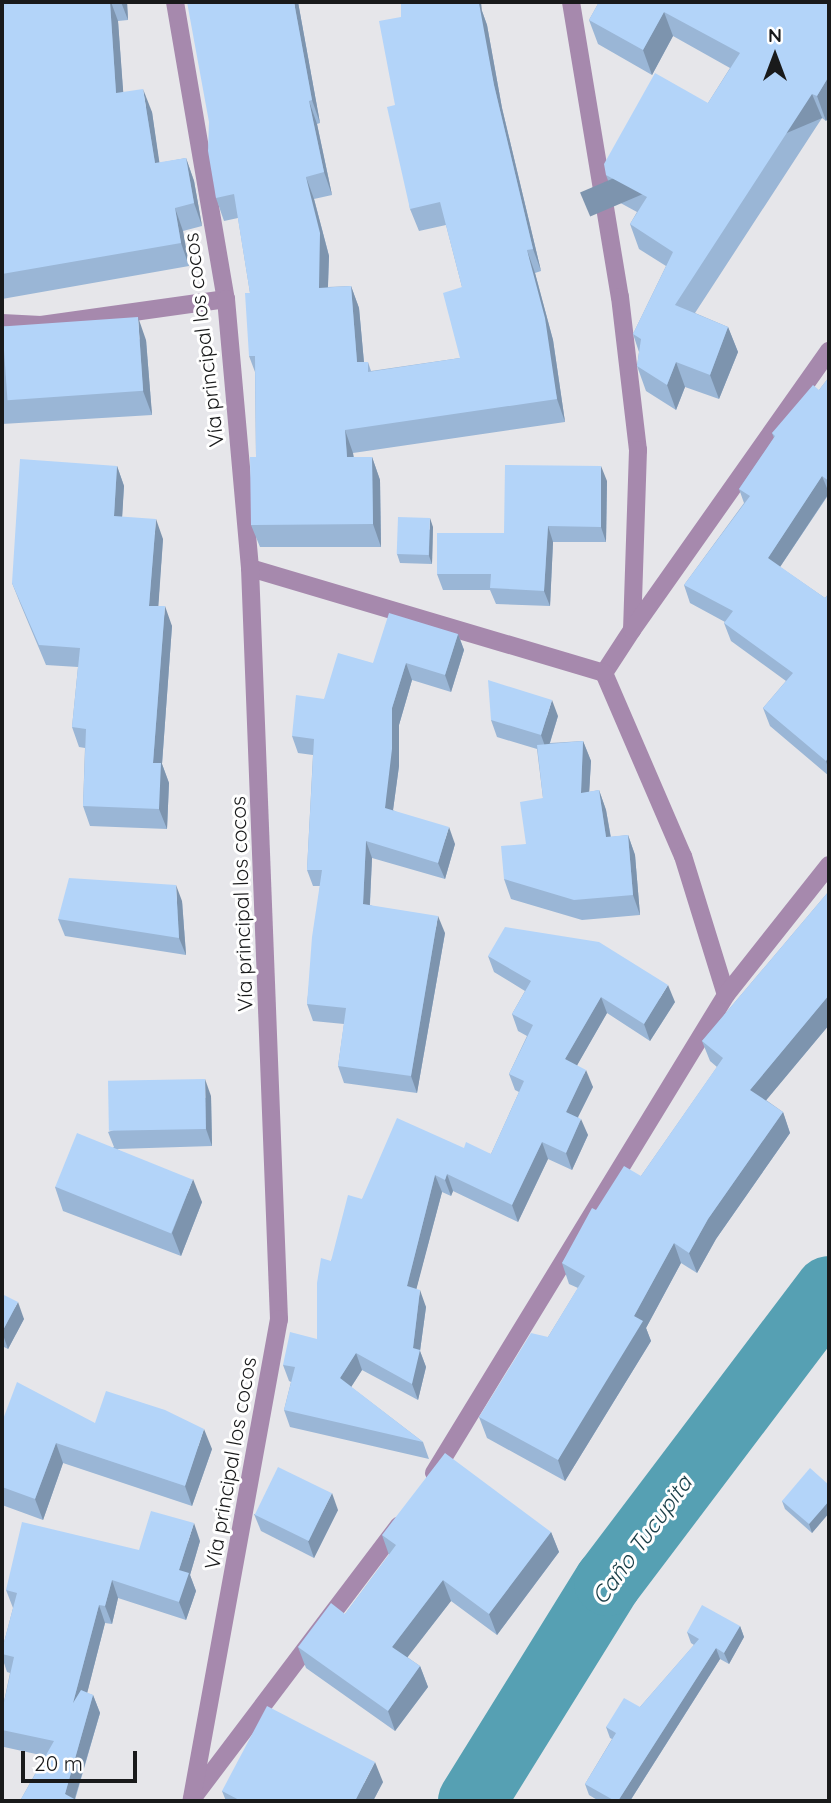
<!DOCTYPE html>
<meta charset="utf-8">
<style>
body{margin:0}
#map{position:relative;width:831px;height:1803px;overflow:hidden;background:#e6e6ea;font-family:Quicksand,sans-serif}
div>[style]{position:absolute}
.river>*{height:68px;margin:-34px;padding:0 34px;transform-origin:34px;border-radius:34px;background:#56a0b3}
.minor>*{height:18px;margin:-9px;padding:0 9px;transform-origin:9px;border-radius:9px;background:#a689ad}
.tertiary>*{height:18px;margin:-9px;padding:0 9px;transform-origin:9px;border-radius:9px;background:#a689ad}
.wall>*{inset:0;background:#9ab6d6}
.shaded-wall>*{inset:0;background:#7d94ae;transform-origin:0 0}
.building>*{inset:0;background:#b3d4f9;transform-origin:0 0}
span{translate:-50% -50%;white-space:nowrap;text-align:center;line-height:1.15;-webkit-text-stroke:6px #fff;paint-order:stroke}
.street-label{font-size:21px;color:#191a1b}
.water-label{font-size:23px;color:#193d46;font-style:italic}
.frame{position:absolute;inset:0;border:4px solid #191a1b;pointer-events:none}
.north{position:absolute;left:740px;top:21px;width:70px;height:70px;-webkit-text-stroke:5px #fff;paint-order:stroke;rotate:0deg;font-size:19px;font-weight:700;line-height:28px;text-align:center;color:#191a1b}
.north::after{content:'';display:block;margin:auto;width:24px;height:32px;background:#191a1b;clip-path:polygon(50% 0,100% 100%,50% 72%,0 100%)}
.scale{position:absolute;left:21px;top:1751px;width:116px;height:32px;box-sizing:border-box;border:4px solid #191a1b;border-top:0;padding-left:9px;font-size:21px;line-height:24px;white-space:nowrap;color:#191a1b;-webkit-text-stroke:5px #fff;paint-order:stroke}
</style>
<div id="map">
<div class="river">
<div style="left:472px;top:1801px;width:258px;rotate:-58.2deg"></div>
<div style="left:608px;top:1582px;width:366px;rotate:-52.9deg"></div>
</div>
<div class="minor">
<div style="left:571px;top:2px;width:299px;rotate:80.6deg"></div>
<div style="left:620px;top:297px;width:154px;rotate:83.3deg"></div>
<div style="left:638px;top:450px;width:180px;rotate:91.9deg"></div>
<div style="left:632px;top:630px;width:51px;rotate:123.1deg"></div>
<div style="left:604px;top:673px;width:199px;rotate:66.7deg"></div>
<div style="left:683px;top:856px;width:145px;rotate:72.8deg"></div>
<div style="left:2px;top:323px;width:39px;rotate:3deg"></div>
<div style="left:41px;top:325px;width:187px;rotate:-8deg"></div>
<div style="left:250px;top:568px;width:369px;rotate:16.5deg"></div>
<div style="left:632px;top:630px;width:342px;rotate:-54.8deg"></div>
<div style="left:434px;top:1473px;width:560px;rotate:-58.58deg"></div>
<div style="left:726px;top:995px;width:166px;rotate:-51.6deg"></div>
<div style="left:192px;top:1799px;width:343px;rotate:-52.9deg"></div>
</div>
<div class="tertiary">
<div style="left:175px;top:2px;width:301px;rotate:80.3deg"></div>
<div style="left:226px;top:299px;width:270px;rotate:84.9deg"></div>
<div style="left:250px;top:568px;width:752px;rotate:87.79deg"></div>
<div style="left:279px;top:1319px;width:490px;rotate:100.3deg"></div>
</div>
<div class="wall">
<div style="clip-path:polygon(2px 2px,127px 2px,128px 20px,118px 21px,123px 92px,152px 112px,159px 163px,186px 158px,194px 181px,202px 226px,183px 231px,189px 266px,2px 299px)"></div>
<div style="clip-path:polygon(298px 2px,320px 123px,317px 124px,332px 195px,314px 199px,329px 256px,328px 287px,351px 286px,359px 308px,364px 362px,368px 362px,371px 371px,460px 358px,462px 287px,446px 225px,419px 231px,410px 209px,395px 105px,482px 11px,487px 25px,502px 108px,541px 271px,535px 273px,553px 340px,565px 422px,353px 453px,354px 457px,372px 457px,380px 480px,381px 547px,260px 547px,251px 525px,256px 457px,255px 372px,249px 356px,250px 293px,238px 218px,224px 221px,216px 198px,209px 122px)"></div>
<div style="clip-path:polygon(599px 2px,829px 2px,829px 116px,826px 121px,822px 118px,695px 313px,728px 327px,738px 352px,719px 399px,685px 387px,676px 410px,646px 391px,637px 366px,639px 352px,633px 334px,666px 266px,639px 249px,630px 224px,637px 212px,615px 200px,606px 175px,708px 103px,730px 68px,673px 36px,652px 75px,598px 44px,589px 20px)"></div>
<div style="clip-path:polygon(2px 326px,146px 340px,152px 415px,2px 424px)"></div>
<div style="clip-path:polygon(829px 377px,829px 494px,780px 567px,825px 598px,829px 593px,829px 776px,770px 726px,763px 708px,786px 681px,731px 641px,724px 623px,725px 622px,690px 603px,684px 585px,744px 503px,739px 489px,774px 438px,772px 433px,819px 390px)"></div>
<div style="clip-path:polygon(117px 466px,124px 486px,122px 517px,163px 539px,158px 606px,172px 626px,162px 764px,169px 783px,167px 829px,90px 826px,83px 806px,85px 748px,79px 747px,72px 727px,78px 667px,46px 665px,20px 603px,12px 583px)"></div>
<div style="clip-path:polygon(607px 481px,606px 542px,553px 542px,550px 606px,496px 604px,490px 590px,443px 590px,437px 574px,504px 533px)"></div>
<div style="clip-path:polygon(433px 527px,432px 564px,400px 563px,397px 554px)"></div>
<div style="clip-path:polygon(458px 634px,464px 650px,451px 692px,412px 680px,399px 725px,399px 766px,393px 810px,455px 844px,445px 879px,372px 858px,370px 905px,445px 933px,417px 1093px,344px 1083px,338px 1066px,344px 1024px,313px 1021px,307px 1004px,320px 886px,313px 886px,307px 870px,313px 755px,298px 753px,292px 736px,324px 699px,373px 663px)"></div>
<div style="clip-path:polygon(558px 716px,550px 743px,583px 741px,591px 761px,589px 792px,599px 790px,606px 810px,611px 837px,628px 835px,635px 855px,640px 915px,582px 920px,511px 899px,504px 879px,526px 844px,543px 798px,537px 749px,497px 737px,491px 720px)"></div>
<div style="clip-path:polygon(829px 891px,829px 1025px,766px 1100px,783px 1112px,790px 1133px,716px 1239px,697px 1273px,681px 1263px,646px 1328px,651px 1341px,565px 1481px,487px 1438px,479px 1417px,548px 1337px,578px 1288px,569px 1284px,562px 1263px,596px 1210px,641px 1176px,717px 1067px,710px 1061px,702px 1041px)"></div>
<div style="clip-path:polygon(182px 901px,186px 955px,65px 936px,58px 919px)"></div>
<div style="clip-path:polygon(488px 956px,675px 1002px,650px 1041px,607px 1013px,577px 1065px,593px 1087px,578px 1117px,588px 1135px,572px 1170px,548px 1159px,518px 1222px,453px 1191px,451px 1196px,442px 1192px,416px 1289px,426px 1307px,420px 1351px,426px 1367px,418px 1400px,362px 1370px,351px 1387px,423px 1442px,429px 1459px,290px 1427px,284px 1410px,291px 1382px,289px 1381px,283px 1365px,317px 1339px,331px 1261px,362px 1199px,464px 1148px,491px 1154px,519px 1092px,515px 1090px,509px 1074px,527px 1036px,518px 1031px,512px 1014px,525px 991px,494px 972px)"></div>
<div style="clip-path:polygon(211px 1096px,212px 1146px,117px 1149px,202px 1202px,181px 1256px,63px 1211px,55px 1187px,114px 1147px,108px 1132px)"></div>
<div style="clip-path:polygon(2px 1294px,24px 1319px,8px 1349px,2px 1346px)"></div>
<div style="clip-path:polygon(2px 1422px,95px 1423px,212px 1449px,192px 1506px,63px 1463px,43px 1520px,2px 1505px)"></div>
<div style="clip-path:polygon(829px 1485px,829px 1513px,812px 1533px,785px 1509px,782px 1501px)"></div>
<div style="clip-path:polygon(338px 1510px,314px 1558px,261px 1531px,254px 1514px)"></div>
<div style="clip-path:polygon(551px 1532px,559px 1552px,497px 1635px,451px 1601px,407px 1657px,420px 1666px,428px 1687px,395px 1731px,306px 1668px,298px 1647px,345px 1614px,389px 1555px,382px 1535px)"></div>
<div style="clip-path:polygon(200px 1541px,190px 1575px,196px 1591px,186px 1620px,118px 1598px,112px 1624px,105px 1623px,87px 1693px,93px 1695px,100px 1713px,75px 1800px,20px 1801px,45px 1756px,4px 1747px,2px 1741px,2px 1711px,10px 1673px,7px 1672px,2px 1657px,2px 1650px,13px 1608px,6px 1590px,139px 1550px)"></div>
<div style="clip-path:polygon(740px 1626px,744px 1637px,729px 1664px,720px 1659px,630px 1801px,599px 1801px,589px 1795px,585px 1784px,612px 1739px,610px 1738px,606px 1727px,640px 1707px,694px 1645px,691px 1643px,687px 1632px)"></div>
<div style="clip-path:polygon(383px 1782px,373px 1801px,226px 1801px,222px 1791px)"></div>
</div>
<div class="shaded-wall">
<div style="clip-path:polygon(110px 2px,111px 2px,118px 21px,125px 116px,116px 93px)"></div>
<div style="clip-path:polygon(121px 2px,127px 2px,128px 20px)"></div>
<div style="clip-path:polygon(294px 2px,298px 2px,320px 123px,312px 100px)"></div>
<div style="clip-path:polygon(474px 2px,481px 2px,482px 11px,487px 25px,502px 108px,541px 271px,533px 249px,494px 85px,482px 26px)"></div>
<div style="clip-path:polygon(664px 12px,673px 36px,652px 75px,643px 50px)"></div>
<div style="clip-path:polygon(829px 76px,829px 116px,826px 121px,817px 96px)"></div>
<div style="clip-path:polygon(143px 89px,152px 112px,163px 187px,155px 163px)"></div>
<div style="left:812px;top:94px;width:26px;height:252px;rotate:67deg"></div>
<div style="clip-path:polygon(309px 101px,317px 124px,332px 195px,324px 172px)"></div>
<div style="clip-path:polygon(186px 158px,194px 181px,202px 226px,194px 203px)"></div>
<div style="clip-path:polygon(306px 177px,314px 199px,329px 256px,327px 311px,319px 288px)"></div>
<div style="clip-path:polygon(175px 208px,183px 231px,189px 266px,181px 243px)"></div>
<div style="clip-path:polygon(527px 250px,535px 273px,553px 340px,565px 422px,557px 399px)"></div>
<div style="clip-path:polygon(351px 286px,359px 308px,366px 385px,357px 362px)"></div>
<div style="clip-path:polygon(138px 317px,146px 340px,152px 415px,143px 391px)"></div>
<div style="clip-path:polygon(728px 327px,738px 352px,719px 399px,710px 375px)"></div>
<div style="clip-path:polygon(676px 362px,685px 387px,676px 410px,667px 385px)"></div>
<div style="clip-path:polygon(345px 430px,353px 453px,355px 480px,347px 457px)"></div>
<div style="clip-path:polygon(372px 457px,380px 480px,381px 547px,373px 524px)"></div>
<div style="clip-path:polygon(117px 466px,124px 486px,121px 536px,114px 516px)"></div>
<div style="clip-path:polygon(601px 466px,607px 481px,606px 542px,601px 527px)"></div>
<div style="clip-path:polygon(822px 476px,829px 493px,774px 576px,768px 558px)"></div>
<div style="clip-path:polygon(430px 518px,433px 527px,432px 564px,429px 556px)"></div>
<div style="clip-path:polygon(156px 519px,163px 539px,157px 626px,149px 606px)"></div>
<div style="clip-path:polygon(548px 526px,553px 542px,550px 606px,544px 591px)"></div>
<div style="clip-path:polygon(165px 606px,172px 626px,162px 764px,169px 783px,167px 829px,159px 809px,153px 763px)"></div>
<div style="clip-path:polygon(458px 634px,464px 650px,451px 692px,445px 675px)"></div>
<div style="clip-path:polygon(406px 663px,412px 680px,399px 725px,399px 766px,391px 825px,385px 808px,392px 708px)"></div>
<div style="clip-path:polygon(552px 700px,558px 716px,547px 752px,541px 735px)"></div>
<div style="clip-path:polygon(583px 741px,591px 761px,588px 813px,581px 793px)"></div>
<div style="clip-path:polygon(829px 756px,829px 771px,826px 761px)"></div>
<div style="clip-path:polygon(599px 790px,606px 810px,614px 857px,606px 837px)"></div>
<div style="clip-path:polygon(449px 827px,455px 844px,445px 879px,438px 863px)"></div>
<div style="clip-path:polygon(628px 835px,635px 855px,640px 915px,633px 895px)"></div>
<div style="clip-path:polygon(366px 841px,372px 858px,369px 920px,363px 904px)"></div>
<div style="clip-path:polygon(176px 885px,182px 901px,186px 955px,179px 938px)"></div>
<div style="clip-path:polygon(438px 916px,445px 933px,417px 1093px,411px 1076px)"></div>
<div style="clip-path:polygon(668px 985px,675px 1002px,650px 1041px,644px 1024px)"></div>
<div style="clip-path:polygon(829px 995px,829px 1025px,758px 1110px,750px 1090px)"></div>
<div style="clip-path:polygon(601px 997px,607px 1013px,571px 1076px,565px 1059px)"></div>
<div style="clip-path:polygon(586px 1070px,593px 1087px,572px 1129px,566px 1112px)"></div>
<div style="clip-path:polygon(205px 1079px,211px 1096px,212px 1146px,206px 1129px)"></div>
<div style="clip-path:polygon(783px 1112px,790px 1133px,716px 1239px,697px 1273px,689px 1253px,708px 1219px)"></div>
<div style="clip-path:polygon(581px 1119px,588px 1135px,572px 1170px,566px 1153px)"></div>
<div style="clip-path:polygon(542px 1142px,548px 1159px,518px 1222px,512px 1205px)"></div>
<div style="clip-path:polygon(447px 1174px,453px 1191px,451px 1196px,445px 1180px)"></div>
<div style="clip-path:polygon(435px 1175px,442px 1192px,413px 1302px,407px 1286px)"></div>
<div style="clip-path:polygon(193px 1179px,202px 1202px,181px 1256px,172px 1233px)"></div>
<div style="clip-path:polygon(674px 1243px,681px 1263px,646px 1328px,651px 1341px,565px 1481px,558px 1460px,634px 1316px)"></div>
<div style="clip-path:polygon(420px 1290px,426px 1307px,420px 1351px,426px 1367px,418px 1400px,412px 1384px,413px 1348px)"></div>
<div style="clip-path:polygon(18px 1302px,24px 1319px,8px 1349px,2px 1332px)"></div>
<div style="clip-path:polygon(356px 1353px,362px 1370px,346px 1395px,340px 1378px)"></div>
<div style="clip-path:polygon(204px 1429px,212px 1449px,192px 1506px,185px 1486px)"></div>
<div style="clip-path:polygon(56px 1443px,63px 1463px,43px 1520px,35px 1499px)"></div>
<div style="clip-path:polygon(332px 1493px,338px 1510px,314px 1558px,308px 1541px)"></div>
<div style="clip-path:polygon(829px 1501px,829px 1513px,812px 1533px,809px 1524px)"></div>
<div style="clip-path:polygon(194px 1523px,200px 1541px,190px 1575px,196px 1591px,186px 1620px,179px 1602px,179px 1570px)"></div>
<div style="clip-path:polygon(551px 1532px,559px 1552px,497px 1635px,489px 1614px)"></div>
<div style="clip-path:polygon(112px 1580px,118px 1598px,112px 1624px,105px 1606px)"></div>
<div style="clip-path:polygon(443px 1580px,451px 1601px,400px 1667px,392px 1647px)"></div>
<div style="clip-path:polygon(99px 1605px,105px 1623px,80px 1721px,73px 1703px)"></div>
<div style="clip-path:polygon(740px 1626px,744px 1637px,729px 1664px,724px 1653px)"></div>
<div style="clip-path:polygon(716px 1648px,720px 1659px,630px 1801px,618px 1801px)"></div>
<div style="clip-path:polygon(420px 1666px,428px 1687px,395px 1731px,388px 1711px)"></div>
<div style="clip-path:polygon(93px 1695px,100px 1713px,74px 1801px,65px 1794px)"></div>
<div style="clip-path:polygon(375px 1762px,383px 1782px,373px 1801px,355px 1801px)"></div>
</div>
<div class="building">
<div style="clip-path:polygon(2px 2px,110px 2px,116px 93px,143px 89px,155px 163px,186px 158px,194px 203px,175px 208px,181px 243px,2px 274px)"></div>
<div style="clip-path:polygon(187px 2px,294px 2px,312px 100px,309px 101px,324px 172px,306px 177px,320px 233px,319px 288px,351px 286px,357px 362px,368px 362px,368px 372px,460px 358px,443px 293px,462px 287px,440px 202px,410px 209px,387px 107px,395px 105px,379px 21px,401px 17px,401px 2px,474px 2px,474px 4px,479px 3px,494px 85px,533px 249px,527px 250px,545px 318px,557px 399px,345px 430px,347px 457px,372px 457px,373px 524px,251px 525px,250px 457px,256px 457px,255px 356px,249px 356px,245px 293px,250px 293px,234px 194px,216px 198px,208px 151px,209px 122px)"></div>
<div style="clip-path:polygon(599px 2px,829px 2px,829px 76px,817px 96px,812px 94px,675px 305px,728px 327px,710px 375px,676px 362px,667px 385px,637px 366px,641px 339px,633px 334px,673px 252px,630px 224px,647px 197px,606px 175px,604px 164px,655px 73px,708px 103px,740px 53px,664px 12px,643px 50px,589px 20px)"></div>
<div style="left:138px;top:317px;width:74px;height:136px;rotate:86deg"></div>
<div style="clip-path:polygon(829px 377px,829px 481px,822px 476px,768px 558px,825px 598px,829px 593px,829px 756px,826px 761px,763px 708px,793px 673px,724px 623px,733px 611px,684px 585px,750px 496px,739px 489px,775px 436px,772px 433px,813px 385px,819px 390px)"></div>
<div style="clip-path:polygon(20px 459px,117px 466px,114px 516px,156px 519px,149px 606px,165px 606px,153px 763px,161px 763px,159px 809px,83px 806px,86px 729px,72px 727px,80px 648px,39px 645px,12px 583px)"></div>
<div style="clip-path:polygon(505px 465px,601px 466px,601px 527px,548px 526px,544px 591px,490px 588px,491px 574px,437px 574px,437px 533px,504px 533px)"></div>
<div style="left:398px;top:517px;width:32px;height:37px;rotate:2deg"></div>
<div style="clip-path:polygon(389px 613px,458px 634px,445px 675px,406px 663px,392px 708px,392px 749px,385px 808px,449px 827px,438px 863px,366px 841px,363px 904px,438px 916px,411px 1076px,338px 1066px,346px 1008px,307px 1004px,312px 937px,322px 870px,307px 870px,314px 739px,292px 736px,296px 695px,324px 699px,338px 653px,373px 663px)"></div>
<div style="clip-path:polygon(488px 680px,552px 700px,541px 735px,491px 720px)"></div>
<div style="clip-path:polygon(583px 741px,581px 793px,599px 790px,606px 837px,628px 835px,633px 895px,574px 900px,504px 879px,501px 846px,526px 844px,520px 802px,543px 798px,537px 745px)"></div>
<div style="clip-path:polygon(69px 878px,176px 885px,179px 938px,58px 919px)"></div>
<div style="clip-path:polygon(829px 891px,829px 995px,750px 1090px,783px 1112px,708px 1219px,689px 1253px,674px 1243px,634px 1316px,643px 1321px,558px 1460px,479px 1417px,531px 1333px,548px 1337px,585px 1276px,562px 1263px,592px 1208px,596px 1210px,624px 1166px,641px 1176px,723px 1058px,702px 1041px)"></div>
<div style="clip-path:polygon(505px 927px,599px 942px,668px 985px,644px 1024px,601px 997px,565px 1059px,586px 1070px,566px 1112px,581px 1119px,566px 1153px,542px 1142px,512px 1205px,447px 1174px,445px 1180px,435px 1175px,407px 1286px,420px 1290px,413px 1348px,420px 1350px,412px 1384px,356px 1353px,340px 1378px,423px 1442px,284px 1410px,295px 1367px,283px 1365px,290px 1332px,317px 1339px,317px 1283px,321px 1258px,331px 1261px,348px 1195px,362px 1199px,397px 1118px,464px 1148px,466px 1142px,491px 1154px,524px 1081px,509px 1074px,533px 1025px,512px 1014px,531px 981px,488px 956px)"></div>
<div style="left:205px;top:1079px;width:50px;height:97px;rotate:89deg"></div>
<div style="left:77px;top:1133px;width:125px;height:58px;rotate:22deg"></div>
<div style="clip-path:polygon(2px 1294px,18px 1302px,2px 1332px)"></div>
<div style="clip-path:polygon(17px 1382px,95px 1423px,106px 1391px,165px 1410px,204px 1429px,185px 1486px,56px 1443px,35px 1499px,2px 1487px,2px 1422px)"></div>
<div style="clip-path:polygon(445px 1453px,551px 1532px,489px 1614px,443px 1580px,392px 1647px,420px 1666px,388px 1711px,298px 1647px,331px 1603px,345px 1614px,396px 1545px,382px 1535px)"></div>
<div style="left:278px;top:1467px;width:60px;height:53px;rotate:26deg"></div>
<div style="clip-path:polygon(810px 1468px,829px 1485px,829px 1501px,809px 1524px,782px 1501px)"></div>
<div style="clip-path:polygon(151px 1511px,194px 1523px,179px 1570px,189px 1573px,179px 1602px,112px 1580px,105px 1606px,99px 1605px,73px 1703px,81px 1690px,93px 1695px,65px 1794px,78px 1801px,20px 1801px,54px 1741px,2px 1730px,2px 1711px,14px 1657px,2px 1654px,2px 1650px,17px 1593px,6px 1590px,22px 1522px,139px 1550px)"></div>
<div style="clip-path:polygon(702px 1605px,740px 1626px,724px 1653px,716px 1648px,618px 1801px,615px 1801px,585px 1784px,616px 1733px,606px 1727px,624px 1698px,640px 1707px,699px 1639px,687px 1632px)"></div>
<div style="clip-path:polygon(267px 1706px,375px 1762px,355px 1801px,241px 1801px,222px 1791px)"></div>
</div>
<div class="street-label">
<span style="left:203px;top:340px;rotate:-97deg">Vía principal los cocos</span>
<span style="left:241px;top:904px;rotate:-92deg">Vía principal los cocos</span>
<span style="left:230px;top:1463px;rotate:-80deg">Vía principal los cocos</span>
</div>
<div class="water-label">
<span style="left:642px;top:1540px;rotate:-54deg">Caño Tucupita</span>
</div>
<div class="frame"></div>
<div class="north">N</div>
<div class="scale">20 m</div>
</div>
